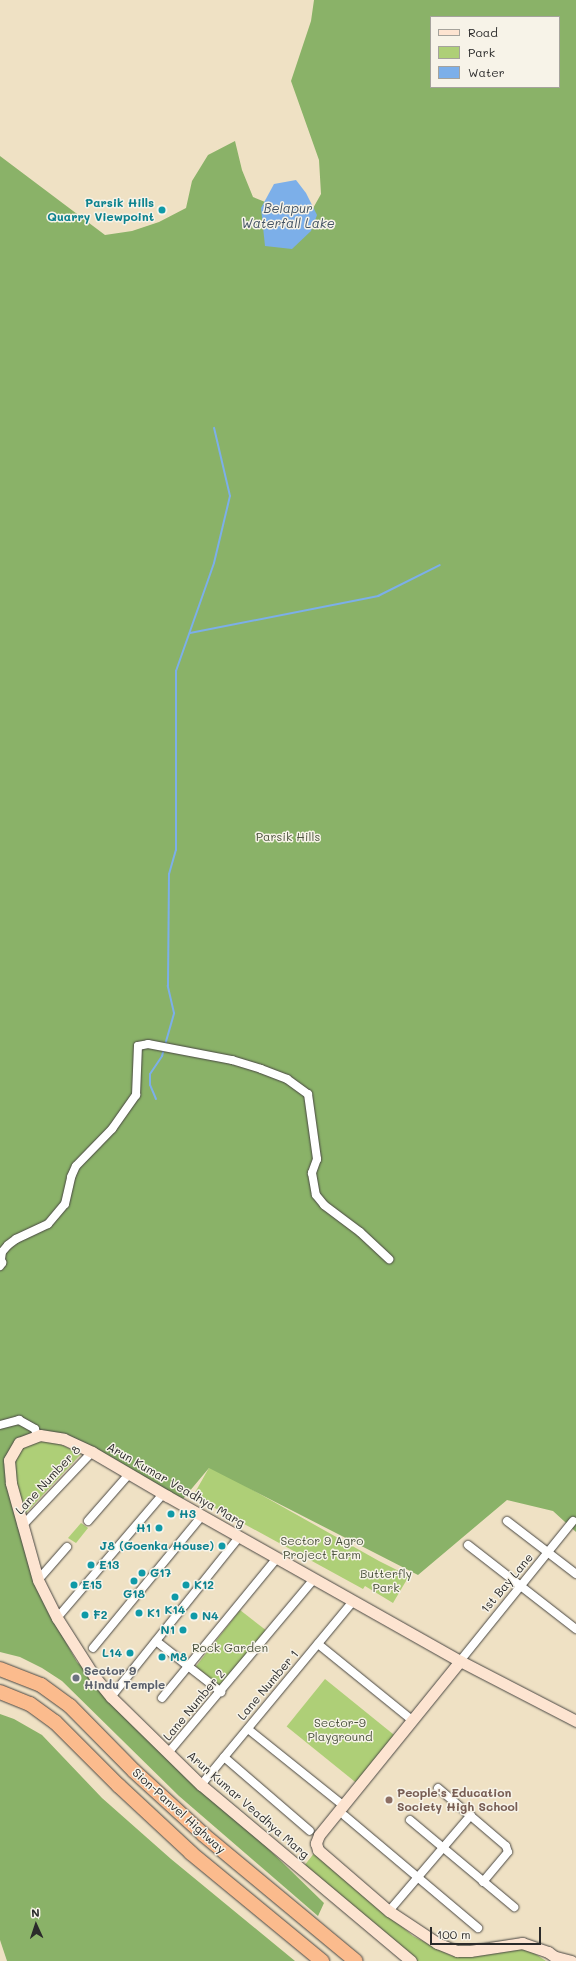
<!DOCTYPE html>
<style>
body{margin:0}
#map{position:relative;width:576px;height:1961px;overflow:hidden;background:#efe1c4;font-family:Mali,sans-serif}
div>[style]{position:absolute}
.green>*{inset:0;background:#aecf77;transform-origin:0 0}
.forest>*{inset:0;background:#8ab268}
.water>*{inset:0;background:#7cafe9}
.stream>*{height:2px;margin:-1px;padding:0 1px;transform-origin:1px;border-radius:1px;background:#7cafe9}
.roads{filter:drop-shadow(0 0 1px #484642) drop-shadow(0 0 1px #484642)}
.street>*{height:8px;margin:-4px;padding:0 4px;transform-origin:4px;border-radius:4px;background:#fff}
.secondary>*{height:11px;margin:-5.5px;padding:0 5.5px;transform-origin:5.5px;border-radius:5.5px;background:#fde4d1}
.highway>*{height:14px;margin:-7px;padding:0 7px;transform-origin:7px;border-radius:7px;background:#fbbb8d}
.dots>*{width:11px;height:11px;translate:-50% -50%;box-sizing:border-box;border:2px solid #f7f3e8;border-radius:50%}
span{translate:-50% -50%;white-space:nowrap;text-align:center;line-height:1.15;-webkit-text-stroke:3px #f7f3e8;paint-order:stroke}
.culture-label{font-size:12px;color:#0d838f;font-weight:700}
.right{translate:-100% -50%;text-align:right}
.left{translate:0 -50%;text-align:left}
.park-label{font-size:12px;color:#4c543e}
.street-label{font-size:12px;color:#2b2b2b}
.worship-label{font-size:12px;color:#5b616d;font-weight:700}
.education-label{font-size:12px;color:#785e54;font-weight:700}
.water-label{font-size:13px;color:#435364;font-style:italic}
.legend{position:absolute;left:430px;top:16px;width:130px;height:72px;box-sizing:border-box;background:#f7f3e8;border:1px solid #a5a39c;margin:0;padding:5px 7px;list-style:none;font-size:12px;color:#2b2b2b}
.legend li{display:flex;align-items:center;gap:8px;height:20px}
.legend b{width:20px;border:1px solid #a5a39c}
.north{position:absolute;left:16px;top:1905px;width:40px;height:40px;-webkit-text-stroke:3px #f7f3e8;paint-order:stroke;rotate:357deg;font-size:11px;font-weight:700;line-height:16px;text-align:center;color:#2b2b2b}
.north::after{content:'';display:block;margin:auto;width:14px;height:18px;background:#2b2b2b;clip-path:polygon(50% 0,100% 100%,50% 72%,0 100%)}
.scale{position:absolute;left:430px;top:1927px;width:111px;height:18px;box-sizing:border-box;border:2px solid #2b2b2b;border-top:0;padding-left:5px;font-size:12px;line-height:14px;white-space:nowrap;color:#2b2b2b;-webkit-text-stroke:3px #f7f3e8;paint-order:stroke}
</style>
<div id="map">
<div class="green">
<div style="clip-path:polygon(39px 1440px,58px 1443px,81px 1454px,25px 1514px,17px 1485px,13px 1460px,24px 1446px)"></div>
<div style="clip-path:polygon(210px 1466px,379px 1561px,409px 1576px,393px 1603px,365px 1586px,363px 1589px,193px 1496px)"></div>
<div style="clip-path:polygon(81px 1523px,88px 1528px,76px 1543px,68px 1538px)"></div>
<div style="left:240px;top:1610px;width:33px;height:72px;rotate:38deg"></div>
<div style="left:325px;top:1679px;width:89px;height:61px;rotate:39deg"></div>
<div style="clip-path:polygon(315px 1852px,413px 1936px,452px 1956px,525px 1947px,546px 1961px,417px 1961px,304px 1866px)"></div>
</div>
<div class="forest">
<div style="clip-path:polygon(evenodd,314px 0,576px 0,576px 1532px,553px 1511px,507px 1500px,418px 1575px,209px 1468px,183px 1499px,65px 1435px,19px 1439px,16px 1464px,19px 1530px,54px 1621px,77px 1662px,324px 1903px,318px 1916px,179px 1796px,62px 1681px,42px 1668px,20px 1657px,0 1652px,0 156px,105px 235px,132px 231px,159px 222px,186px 208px,192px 181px,208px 155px,235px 141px,242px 170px,253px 197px,307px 219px,321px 194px,319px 160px,291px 81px,311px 21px,314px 0,431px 17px,559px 17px,559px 87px,431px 87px,431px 17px)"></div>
<div style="clip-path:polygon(0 1714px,14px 1719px,42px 1735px,102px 1798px,171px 1859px,295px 1961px,7px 1961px,0 1940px)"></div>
</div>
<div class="water">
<div style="clip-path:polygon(296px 180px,306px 193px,317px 215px,311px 231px,292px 249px,265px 246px,261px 208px,274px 184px)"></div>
</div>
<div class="stream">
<div style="left:190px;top:633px;width:192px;rotate:-11.1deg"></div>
<div style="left:378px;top:596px;width:69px;rotate:-26.6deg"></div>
<div style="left:165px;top:1045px;width:33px;rotate:-74deg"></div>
<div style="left:174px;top:1013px;width:28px;rotate:-103deg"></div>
<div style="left:168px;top:986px;width:112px;rotate:-89.5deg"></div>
<div style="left:169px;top:874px;width:25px;rotate:-74deg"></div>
<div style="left:176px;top:850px;width:179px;rotate:-90deg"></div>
<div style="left:176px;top:671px;width:114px;rotate:-70.6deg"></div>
<div style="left:214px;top:563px;width:69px;rotate:-76.6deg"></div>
<div style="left:230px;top:496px;width:70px;rotate:-103.2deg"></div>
<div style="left:156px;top:1099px;width:15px;rotate:-113deg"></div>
<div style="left:150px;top:1085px;width:11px;rotate:-90deg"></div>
<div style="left:150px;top:1074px;width:22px;rotate:-56deg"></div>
<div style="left:162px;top:1056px;width:7px;rotate:-74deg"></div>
</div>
<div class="roads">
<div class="street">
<div style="left:0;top:1266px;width:4px;rotate:-56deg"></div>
<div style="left:2px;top:1263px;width:4px;rotate:-104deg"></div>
<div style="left:1px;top:1259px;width:7px;rotate:-82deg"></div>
<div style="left:2px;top:1252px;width:9px;rotate:-49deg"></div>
<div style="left:8px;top:1245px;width:10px;rotate:-37deg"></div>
<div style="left:16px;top:1239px;width:35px;rotate:-25deg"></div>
<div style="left:48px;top:1224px;width:26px;rotate:-50deg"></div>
<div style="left:65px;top:1204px;width:28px;rotate:-77deg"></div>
<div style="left:71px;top:1177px;width:12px;rotate:-66deg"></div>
<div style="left:76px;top:1166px;width:52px;rotate:-45.8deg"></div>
<div style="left:112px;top:1129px;width:42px;rotate:-54.8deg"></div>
<div style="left:136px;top:1095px;width:49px;rotate:-87.7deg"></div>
<div style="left:138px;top:1046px;width:10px;rotate:-11deg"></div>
<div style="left:148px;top:1044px;width:86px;rotate:10.8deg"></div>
<div style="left:232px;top:1060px;width:30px;rotate:17deg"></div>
<div style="left:261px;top:1069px;width:28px;rotate:21deg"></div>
<div style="left:287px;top:1079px;width:26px;rotate:36deg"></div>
<div style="left:308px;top:1094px;width:66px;rotate:82.1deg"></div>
<div style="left:317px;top:1159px;width:15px;rotate:110deg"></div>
<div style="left:312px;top:1173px;width:22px;rotate:80deg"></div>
<div style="left:316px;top:1195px;width:13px;rotate:51deg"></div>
<div style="left:324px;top:1205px;width:45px;rotate:36.9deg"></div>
<div style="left:360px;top:1232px;width:40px;rotate:43deg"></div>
<div style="left:0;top:1425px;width:20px;rotate:-15deg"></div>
<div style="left:19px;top:1420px;width:18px;rotate:29deg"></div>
<div style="left:35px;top:1429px;width:7px;rotate:74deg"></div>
<div style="left:88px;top:1521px;width:62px;rotate:-48.9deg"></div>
<div style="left:507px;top:1521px;width:87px;rotate:37.5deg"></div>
<div style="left:22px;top:1526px;width:102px;rotate:-46.6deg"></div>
<div style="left:468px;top:1545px;width:137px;rotate:37.9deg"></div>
<div style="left:38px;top:1580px;width:44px;rotate:-48.7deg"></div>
<div style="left:57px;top:1618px;width:163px;rotate:-49.5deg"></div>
<div style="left:156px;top:1641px;width:83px;rotate:38.1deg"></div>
<div style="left:318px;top:1644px;width:121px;rotate:39deg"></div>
<div style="left:93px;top:1648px;width:171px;rotate:-50.5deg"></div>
<div style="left:460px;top:1661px;width:180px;rotate:-51.1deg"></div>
<div style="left:111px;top:1697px;width:205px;rotate:-51.3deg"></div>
<div style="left:162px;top:1698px;width:181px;rotate:-50.6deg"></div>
<div style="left:248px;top:1729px;width:122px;rotate:38.7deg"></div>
<div style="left:168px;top:1753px;width:227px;rotate:-50deg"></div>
<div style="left:224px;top:1757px;width:113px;rotate:40.7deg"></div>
<div style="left:201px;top:1785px;width:239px;rotate:-50.4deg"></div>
<div style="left:438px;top:1788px;width:89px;rotate:40.5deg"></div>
<div style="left:506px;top:1846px;width:6px;rotate:72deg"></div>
<div style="left:508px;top:1852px;width:39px;rotate:130deg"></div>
<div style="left:345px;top:1816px;width:174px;rotate:40.1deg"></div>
<div style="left:410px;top:1820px;width:136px;rotate:39.9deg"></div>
<div style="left:389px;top:1911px;width:126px;rotate:-49.5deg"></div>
</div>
<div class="secondary">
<div style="left:460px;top:1661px;width:224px;rotate:129deg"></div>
<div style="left:319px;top:1835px;width:9px;rotate:111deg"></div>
<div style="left:316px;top:1843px;width:7px;rotate:74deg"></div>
<div style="left:318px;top:1850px;width:94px;rotate:40.7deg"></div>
<div style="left:389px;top:1911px;width:58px;rotate:33.7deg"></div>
<div style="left:437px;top:1943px;width:22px;rotate:22deg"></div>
<div style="left:457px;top:1951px;width:13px"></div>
<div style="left:470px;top:1951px;width:53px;rotate:-8.7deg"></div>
<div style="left:522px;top:1943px;width:28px;rotate:19deg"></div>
<div style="left:548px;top:1952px;width:16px;rotate:35deg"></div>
<div style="left:556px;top:1957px;width:16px;rotate:15deg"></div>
<div style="left:411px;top:1961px;width:274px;rotate:-140deg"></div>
<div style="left:201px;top:1785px;width:126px;rotate:-135.6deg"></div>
<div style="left:111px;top:1697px;width:27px;rotate:-129deg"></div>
<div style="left:94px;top:1676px;width:69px;rotate:-122.5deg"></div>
<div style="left:57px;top:1618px;width:42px;rotate:-116.6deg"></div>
<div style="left:38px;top:1580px;width:101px;rotate:-105.6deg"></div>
<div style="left:11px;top:1483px;width:23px;rotate:-95deg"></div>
<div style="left:9px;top:1460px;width:20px;rotate:-60deg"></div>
<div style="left:19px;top:1443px;width:22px;rotate:-21deg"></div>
<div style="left:40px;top:1435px;width:24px;rotate:9deg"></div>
<div style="left:64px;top:1439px;width:31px;rotate:25deg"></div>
<div style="left:92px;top:1452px;width:87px;rotate:30.4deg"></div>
<div style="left:167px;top:1496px;width:336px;rotate:29.4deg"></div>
<div style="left:460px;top:1661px;width:131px;rotate:27.3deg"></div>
</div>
<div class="highway">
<div style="left:0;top:1669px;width:44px;rotate:21.3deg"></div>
<div style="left:41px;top:1685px;width:36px;rotate:36deg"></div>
<div style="left:70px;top:1706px;width:91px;rotate:45.4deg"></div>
<div style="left:134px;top:1771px;width:95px;rotate:42.4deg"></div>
<div style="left:204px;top:1835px;width:197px;rotate:39.7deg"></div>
<div style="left:0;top:1692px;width:32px;rotate:22deg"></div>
<div style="left:30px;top:1704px;width:31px;rotate:36deg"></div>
<div style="left:55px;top:1722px;width:91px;rotate:45deg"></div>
<div style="left:119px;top:1786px;width:98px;rotate:42.9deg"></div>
<div style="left:191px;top:1853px;width:170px;rotate:39.5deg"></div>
</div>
</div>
<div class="dots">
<div style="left:162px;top:210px;background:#0f9aa8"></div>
<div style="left:171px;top:1514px;background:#0f9aa8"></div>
<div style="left:159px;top:1528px;background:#0f9aa8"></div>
<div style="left:222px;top:1546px;background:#0f9aa8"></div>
<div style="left:91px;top:1565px;background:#0f9aa8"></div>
<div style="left:142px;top:1573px;background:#0f9aa8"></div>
<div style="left:134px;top:1581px;background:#0f9aa8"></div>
<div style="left:74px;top:1585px;background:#0f9aa8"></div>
<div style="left:186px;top:1585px;background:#0f9aa8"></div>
<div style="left:175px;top:1597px;background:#0f9aa8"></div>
<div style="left:139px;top:1613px;background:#0f9aa8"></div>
<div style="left:85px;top:1615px;background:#0f9aa8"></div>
<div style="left:194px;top:1616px;background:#0f9aa8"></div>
<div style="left:183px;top:1630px;background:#0f9aa8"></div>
<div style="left:130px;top:1653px;background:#0f9aa8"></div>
<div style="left:162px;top:1657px;background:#0f9aa8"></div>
<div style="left:76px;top:1678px;background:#6b7280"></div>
<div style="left:389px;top:1800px;background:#8d6e63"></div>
</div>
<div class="culture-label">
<span class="right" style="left:154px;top:210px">Parsik Hills<br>Quarry Viewpoint</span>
<span class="left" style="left:179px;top:1514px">H3</span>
<span class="right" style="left:151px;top:1528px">H1</span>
<span class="right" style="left:214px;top:1546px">J8 (Goenka House)</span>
<span class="left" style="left:99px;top:1565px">E13</span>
<span class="left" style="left:150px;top:1573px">G17</span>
<span class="left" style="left:82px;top:1585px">E15</span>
<span class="left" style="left:194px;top:1585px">K12</span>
<span style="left:134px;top:1594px">G18</span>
<span style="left:175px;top:1610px">K14</span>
<span class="left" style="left:147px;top:1613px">K1</span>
<span class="left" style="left:93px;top:1615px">F2</span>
<span class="left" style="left:202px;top:1616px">N4</span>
<span class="right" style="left:175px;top:1630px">N1</span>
<span class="right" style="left:122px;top:1653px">L14</span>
<span class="left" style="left:170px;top:1657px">M8</span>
</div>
<div class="park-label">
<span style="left:288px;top:837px">Parsik Hills</span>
<span style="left:322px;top:1548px">Sector 9 Agro<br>Project Farm</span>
<span style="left:386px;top:1581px">Butterfly<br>Park</span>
<span style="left:230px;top:1648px">Rock Garden</span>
<span style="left:340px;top:1730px">Sector-9<br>Playground</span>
</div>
<div class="street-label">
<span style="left:48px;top:1480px;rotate:-47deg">Lane Number 8</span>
<span style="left:176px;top:1485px;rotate:30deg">Arun Kumar Veadhya Marg</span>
<span style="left:507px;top:1583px;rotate:-50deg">1st Bay Lane</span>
<span style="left:268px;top:1685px;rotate:-50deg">Lane Number 1</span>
<span style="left:194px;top:1705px;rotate:-50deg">Lane Number 2</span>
<span style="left:248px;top:1805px;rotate:41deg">Arun Kumar Veadhya Marg</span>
<span style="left:179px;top:1811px;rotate:42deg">Sion-Panvel Highway</span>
</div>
<div class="worship-label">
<span class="left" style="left:84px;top:1678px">Sector 9<br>Hindu Temple</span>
</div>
<div class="education-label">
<span class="left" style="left:397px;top:1800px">People's Education<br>Society High School</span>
</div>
<div class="water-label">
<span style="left:288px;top:216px">Belapur<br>Waterfall Lake</span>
</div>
<ul class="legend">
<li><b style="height:5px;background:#fde4d1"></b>Road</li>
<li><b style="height:11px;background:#aecf77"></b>Park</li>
<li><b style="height:11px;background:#7cafe9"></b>Water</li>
</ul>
<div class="north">N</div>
<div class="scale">100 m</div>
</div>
